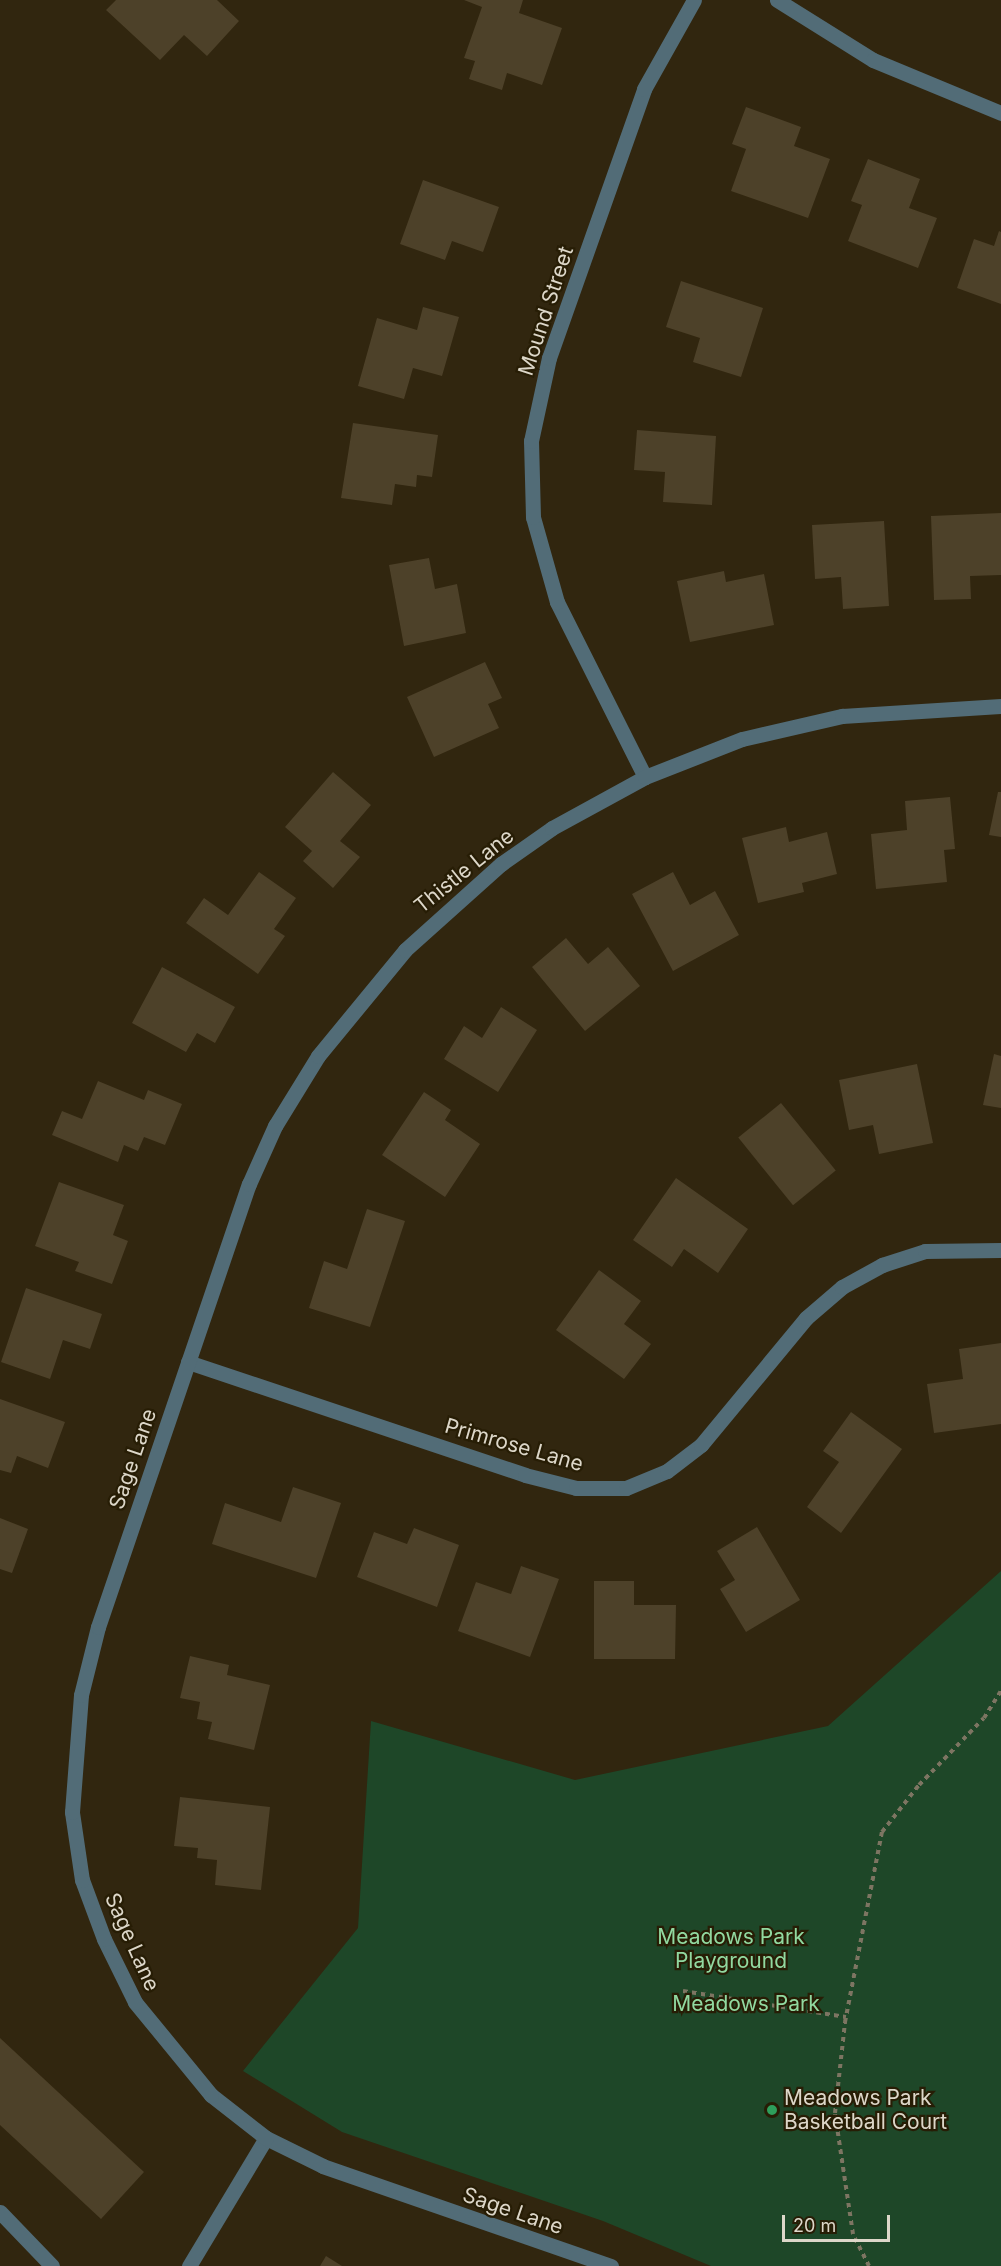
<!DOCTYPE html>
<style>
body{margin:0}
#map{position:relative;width:1001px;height:2266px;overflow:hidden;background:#31260f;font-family:Inter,sans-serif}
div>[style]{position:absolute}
.green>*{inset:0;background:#1e4728}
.building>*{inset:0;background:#4d4129;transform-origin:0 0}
.path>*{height:4px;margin-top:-2px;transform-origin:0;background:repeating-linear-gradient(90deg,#7d7562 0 4.5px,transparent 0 9px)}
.minor>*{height:15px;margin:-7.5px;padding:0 7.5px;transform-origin:7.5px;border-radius:7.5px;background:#526c77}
.dots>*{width:16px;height:16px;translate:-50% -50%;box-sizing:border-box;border:3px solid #271d05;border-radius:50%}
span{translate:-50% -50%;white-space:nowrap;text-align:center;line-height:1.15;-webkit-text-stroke:4.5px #271d05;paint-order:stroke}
.street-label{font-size:21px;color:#ddd7c9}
.park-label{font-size:21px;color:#91d9a0}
.poi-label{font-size:21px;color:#ddd7c9}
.left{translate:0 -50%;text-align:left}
.scale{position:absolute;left:782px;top:2215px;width:108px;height:27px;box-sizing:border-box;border:3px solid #ddd7c9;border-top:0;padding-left:8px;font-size:18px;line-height:21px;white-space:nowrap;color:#ddd7c9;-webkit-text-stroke:4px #271d05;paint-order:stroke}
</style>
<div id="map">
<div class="green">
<div style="clip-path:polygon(1001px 1571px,1001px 2266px,711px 2266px,603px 2221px,342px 2132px,243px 2071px,358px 1928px,371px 1721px,575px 1780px,828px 1726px)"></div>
</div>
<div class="building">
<div style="clip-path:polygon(116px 0,217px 0,239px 21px,207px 56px,184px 35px,160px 60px,106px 10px)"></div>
<div style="clip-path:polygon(464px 0,523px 0,519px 13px,562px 28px,542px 85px,507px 73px,502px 90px,469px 79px,475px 61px,464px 58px,482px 7px)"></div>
<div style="clip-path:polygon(746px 107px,801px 127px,794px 146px,830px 159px,808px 218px,731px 191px,746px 149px,732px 144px)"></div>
<div style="clip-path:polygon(868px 159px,920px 179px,909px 208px,937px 218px,918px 268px,848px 241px,862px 205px,851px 201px)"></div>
<div style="clip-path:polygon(423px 180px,499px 207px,483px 252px,452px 241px,445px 260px,400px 244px)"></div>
<div style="clip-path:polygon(999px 231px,1001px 232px,1001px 304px,957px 288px,974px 239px,994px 246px)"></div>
<div style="clip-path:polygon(681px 281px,763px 308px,741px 377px,693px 362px,700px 338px,666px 327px)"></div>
<div style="clip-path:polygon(423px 307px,459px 317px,442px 376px,413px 368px,404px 399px,358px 386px,377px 318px,417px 330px)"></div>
<div style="clip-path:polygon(353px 423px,438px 435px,432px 477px,417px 475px,416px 487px,395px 484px,392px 505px,341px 498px)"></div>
<div style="clip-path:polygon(637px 430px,716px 436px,712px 505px,663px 502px,665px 472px,634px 470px)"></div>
<div style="clip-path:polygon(1001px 513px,1001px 575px,970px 576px,971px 599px,934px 600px,931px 516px)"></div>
<div style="clip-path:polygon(884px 521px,889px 606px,843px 609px,841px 577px,815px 579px,812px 525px)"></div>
<div style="clip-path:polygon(429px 558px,435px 589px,457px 584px,466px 633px,404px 646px,389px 565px)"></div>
<div style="clip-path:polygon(724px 571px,726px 582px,764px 574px,774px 625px,690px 642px,677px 581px)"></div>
<div style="clip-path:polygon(485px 662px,502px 698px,488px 704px,499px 728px,434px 757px,407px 697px)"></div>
<div style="clip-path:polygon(333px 772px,371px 805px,340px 841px,360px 857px,333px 888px,303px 861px,312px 851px,285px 827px)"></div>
<div style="clip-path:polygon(998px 792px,1001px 792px,1001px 837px,989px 835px)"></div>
<div style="clip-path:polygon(950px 797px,955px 849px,944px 850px,947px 882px,876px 889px,871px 834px,907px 830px,905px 801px)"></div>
<div style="clip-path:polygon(786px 827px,789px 842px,827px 832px,837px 874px,802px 883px,804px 892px,758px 903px,742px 838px)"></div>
<div style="clip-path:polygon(259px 872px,296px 898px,274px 929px,285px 936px,258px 974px,186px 923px,204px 898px,228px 915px)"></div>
<div style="clip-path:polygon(673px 872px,690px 905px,715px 891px,739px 935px,673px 971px,632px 894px)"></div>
<div style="clip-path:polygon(566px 938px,588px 964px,608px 947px,640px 986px,585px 1031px,532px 967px)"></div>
<div style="clip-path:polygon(162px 967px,235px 1007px,215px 1043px,197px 1033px,186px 1052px,132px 1023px)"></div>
<div style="clip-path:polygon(501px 1007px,537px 1030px,498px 1092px,444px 1059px,464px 1026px,482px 1038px)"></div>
<div style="clip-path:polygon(994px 1054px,1001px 1056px,1001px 1108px,983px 1105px)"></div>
<div style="clip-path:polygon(917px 1064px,933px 1143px,879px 1154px,873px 1125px,849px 1130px,839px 1080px)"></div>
<div style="clip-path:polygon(98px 1081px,144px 1100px,148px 1090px,182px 1104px,165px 1145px,144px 1137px,138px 1151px,124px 1145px,118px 1162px,52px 1135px,62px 1111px,82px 1119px)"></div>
<div style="clip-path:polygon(424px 1092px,451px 1110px,445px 1120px,480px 1144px,445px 1197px,382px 1155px)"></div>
<div style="left:781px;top:1103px;width:87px;height:55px;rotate:51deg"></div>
<div style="clip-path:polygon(676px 1178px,748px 1229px,718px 1273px,684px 1249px,672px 1267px,633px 1240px)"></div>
<div style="clip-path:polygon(59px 1182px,124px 1205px,113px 1235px,128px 1241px,112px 1284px,75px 1271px,79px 1262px,35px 1246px)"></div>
<div style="clip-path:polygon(367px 1209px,405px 1221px,370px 1327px,309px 1308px,324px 1261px,347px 1269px)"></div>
<div style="clip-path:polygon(599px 1270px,641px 1301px,624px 1324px,651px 1344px,624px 1379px,556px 1330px)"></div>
<div style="clip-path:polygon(26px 1288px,102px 1314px,90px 1349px,63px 1340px,50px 1379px,1px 1362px)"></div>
<div style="clip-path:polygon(1001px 1343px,1001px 1424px,934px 1433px,927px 1384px,963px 1379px,959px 1349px)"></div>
<div style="clip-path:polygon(0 1399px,65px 1422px,48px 1468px,17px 1456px,11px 1473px,0 1470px)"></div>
<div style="clip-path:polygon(851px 1412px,902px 1449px,841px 1533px,807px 1507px,839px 1462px,823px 1451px)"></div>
<div style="clip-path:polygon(293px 1487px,341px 1503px,316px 1578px,212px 1544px,225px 1503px,281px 1522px)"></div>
<div style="clip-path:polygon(0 1518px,28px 1529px,12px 1573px,0 1569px)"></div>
<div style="clip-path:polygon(757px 1527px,800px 1600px,746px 1632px,720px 1589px,735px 1580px,717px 1551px)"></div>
<div style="clip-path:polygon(414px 1528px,459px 1545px,437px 1607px,357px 1577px,374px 1532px,407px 1544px)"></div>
<div style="clip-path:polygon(521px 1566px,559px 1579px,530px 1657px,458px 1631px,476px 1582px,511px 1594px)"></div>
<div style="clip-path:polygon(594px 1581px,634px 1581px,634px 1605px,676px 1605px,675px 1659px,594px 1659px)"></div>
<div style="clip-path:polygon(190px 1656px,229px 1665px,227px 1675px,270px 1685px,254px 1750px,208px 1739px,212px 1722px,197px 1719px,200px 1702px,180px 1698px)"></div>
<div style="clip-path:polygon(180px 1797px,270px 1807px,261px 1890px,215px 1885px,217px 1860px,197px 1858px,198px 1848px,174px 1846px)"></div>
<div style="clip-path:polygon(0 2038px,144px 2172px,101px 2219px,0 2125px)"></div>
<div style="clip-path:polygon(326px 2256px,342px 2266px,320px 2266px)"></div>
</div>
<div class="path">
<div style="left:683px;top:1991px;width:165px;rotate:9.1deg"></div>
<div style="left:869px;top:2266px;width:36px;rotate:-117deg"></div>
<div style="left:853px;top:2234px;width:122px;rotate:-98.5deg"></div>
<div style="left:835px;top:2113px;width:92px;rotate:-83.7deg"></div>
<div style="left:845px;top:2022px;width:194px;rotate:-79deg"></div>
<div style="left:882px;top:1832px;width:60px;rotate:-51.8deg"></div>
<div style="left:919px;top:1785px;width:93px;rotate:-45.9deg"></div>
<div style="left:984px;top:1718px;width:32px;rotate:-58deg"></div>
</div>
<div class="minor">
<div style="left:777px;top:0;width:113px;rotate:32deg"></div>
<div style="left:873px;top:60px;width:139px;rotate:22.5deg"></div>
<div style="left:645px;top:777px;width:196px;rotate:-116.7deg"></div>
<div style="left:557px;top:602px;width:88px;rotate:-105.8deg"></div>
<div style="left:533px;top:517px;width:76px;rotate:-91.5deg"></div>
<div style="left:531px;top:441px;width:85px;rotate:-77.8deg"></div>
<div style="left:549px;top:358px;width:285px;rotate:-70.5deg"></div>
<div style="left:644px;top:89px;width:102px;rotate:-60.7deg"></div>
<div style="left:188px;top:1362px;width:355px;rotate:18.5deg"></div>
<div style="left:525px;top:1475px;width:53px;rotate:14.3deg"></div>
<div style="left:576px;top:1488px;width:50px"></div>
<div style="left:626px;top:1488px;width:44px;rotate:-22.5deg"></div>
<div style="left:667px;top:1471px;width:43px;rotate:-37.4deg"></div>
<div style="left:701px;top:1445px;width:165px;rotate:-50.4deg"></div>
<div style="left:806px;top:1318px;width:48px;rotate:-40.7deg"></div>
<div style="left:842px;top:1287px;width:46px;rotate:-28.8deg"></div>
<div style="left:882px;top:1265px;width:45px;rotate:-18deg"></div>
<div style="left:925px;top:1251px;width:76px;rotate:-0.8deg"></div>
<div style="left:0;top:2212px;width:75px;rotate:46.1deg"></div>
<div style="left:189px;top:2266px;width:149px;rotate:-59deg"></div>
<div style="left:611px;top:2266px;width:305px;rotate:-160.9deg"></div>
<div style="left:323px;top:2166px;width:64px;rotate:-153.8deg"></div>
<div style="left:266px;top:2138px;width:70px;rotate:-142deg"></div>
<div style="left:211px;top:2095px;width:120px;rotate:-129.3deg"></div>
<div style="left:135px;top:2002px;width:70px;rotate:-116.2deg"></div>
<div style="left:104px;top:1939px;width:63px;rotate:-110.4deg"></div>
<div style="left:82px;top:1880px;width:69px;rotate:-98.4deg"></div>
<div style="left:72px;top:1812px;width:117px;rotate:-85.6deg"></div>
<div style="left:81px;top:1695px;width:70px;rotate:-76deg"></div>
<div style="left:98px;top:1627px;width:468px;rotate:-71.2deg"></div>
<div style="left:249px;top:1184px;width:64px;rotate:-65.9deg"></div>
<div style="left:275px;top:1126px;width:82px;rotate:-58.4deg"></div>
<div style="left:318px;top:1056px;width:137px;rotate:-50.6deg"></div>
<div style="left:405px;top:950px;width:129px;rotate:-41.9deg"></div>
<div style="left:501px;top:864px;width:62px;rotate:-35.2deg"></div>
<div style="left:552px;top:828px;width:106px;rotate:-28.7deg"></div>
<div style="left:645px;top:777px;width:104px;rotate:-21.4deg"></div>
<div style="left:742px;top:739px;width:103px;rotate:-13deg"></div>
<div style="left:842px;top:716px;width:159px;rotate:-3.6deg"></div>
</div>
<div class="dots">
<div style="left:772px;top:2110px;background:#2e9e5b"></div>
</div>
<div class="street-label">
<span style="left:546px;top:311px;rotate:-72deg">Mound Street</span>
<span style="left:464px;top:871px;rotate:-39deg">Thistle Lane</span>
<span style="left:514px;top:1445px;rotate:16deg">Primrose Lane</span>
<span style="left:133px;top:1459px;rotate:-71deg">Sage Lane</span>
<span style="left:132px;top:1942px;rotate:66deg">Sage Lane</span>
<span style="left:513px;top:2211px;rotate:19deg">Sage Lane</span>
</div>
<div class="park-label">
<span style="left:731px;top:1949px">Meadows Park<br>Playground</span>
<span style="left:746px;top:2004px">Meadows Park</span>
</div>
<div class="poi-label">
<span class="left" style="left:784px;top:2110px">Meadows Park<br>Basketball Court</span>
</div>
<div class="scale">20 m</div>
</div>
